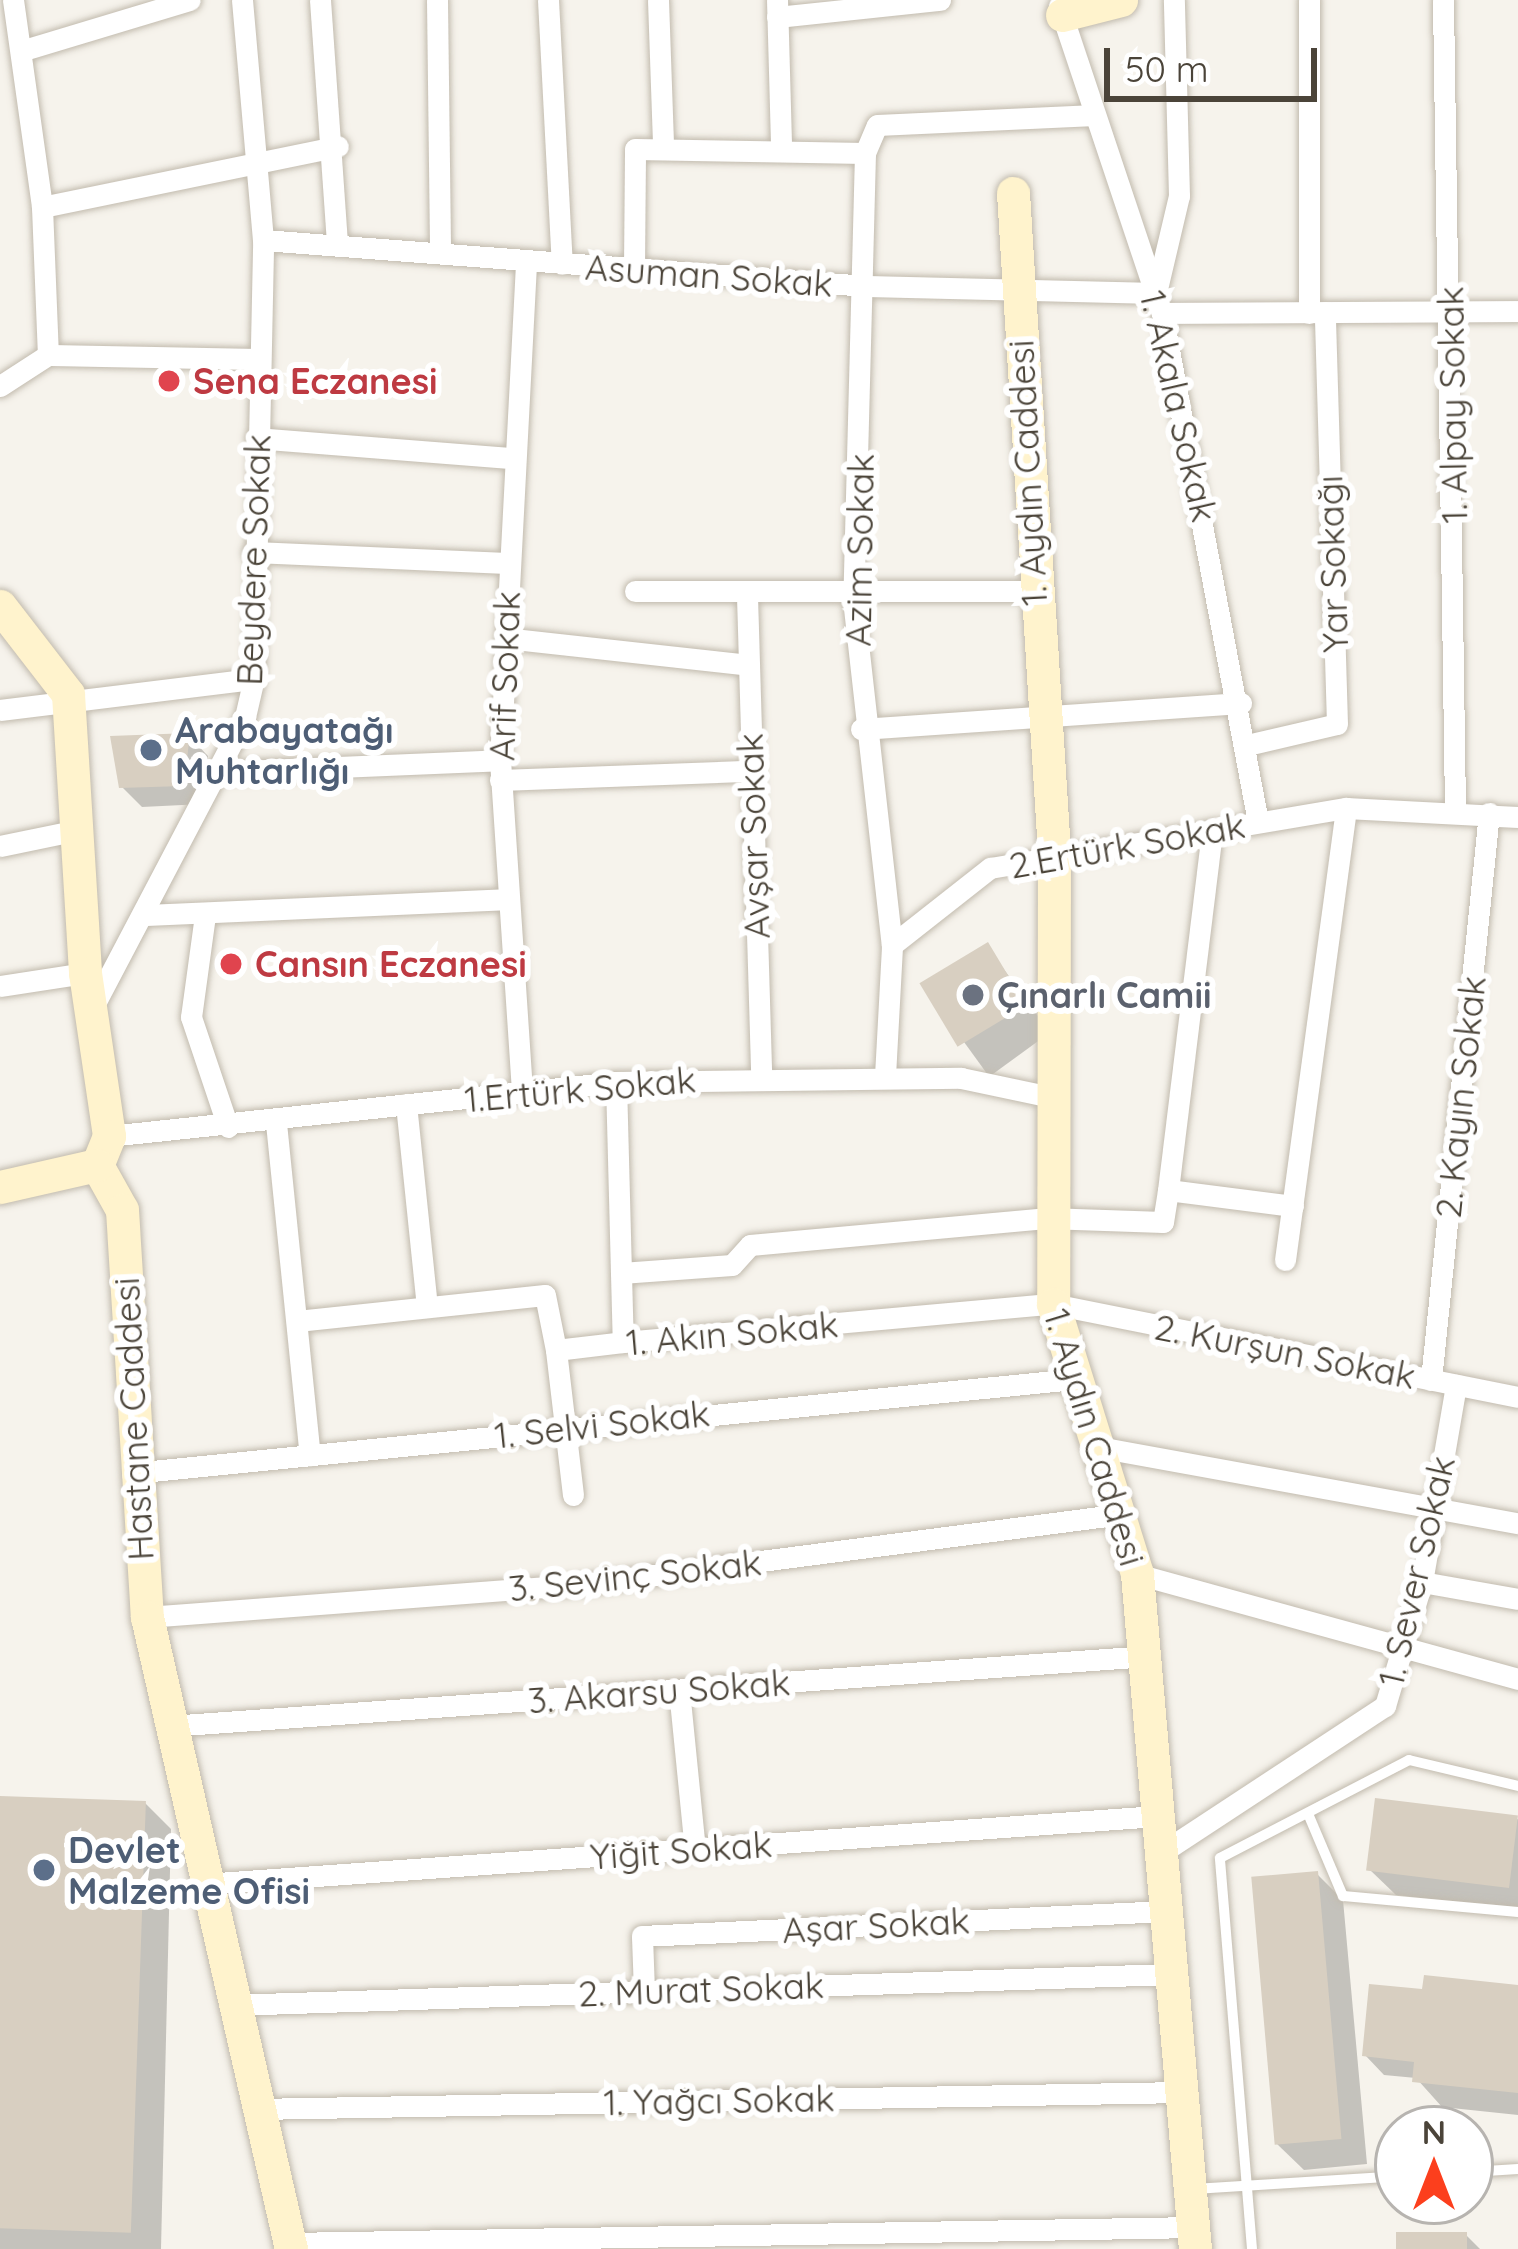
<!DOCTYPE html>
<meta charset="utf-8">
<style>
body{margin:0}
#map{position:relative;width:1518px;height:2249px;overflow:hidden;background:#f6f3ec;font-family:Quicksand,sans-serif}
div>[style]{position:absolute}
.shadow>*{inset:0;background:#0003;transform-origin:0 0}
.building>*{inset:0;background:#d8cfc1;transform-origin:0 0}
.roads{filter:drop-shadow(0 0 3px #c2bbae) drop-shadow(0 0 3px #c2bbae)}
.lane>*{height:10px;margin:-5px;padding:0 5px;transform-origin:5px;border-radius:5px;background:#fff}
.street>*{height:21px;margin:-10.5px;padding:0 10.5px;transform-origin:10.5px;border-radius:10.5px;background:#fff}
.secondary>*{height:33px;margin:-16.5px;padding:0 16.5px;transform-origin:16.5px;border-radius:16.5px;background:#fff3cd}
.dots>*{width:33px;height:33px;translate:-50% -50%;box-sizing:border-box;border:6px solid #fff;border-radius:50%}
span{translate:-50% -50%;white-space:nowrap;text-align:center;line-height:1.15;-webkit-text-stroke:12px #fff;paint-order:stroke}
.street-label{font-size:36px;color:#4b4439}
.health-label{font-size:36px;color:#be3a42;font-weight:700}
.left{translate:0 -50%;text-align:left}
.service-label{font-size:36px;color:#4e5e75;font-weight:700}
.worship-label{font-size:36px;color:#5b616d;font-weight:700}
.north{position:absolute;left:1374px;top:2105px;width:120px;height:120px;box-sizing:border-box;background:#fff;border:3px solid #b7b4b0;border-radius:50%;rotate:0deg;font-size:33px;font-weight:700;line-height:48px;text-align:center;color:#4b4439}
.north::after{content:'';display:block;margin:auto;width:42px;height:54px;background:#fc3f1d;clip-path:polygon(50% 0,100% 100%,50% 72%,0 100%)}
.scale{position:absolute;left:1104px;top:48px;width:213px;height:54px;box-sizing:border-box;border:6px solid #4b4439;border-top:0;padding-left:15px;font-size:36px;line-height:42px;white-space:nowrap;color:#4b4439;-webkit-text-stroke:9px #fff;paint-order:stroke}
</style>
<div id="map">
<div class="shadow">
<div style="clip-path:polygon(189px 736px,208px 756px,203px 804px,142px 807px,122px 787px)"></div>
<div style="left:987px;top:946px;width:107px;height:75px;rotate:54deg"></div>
<div style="clip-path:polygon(0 1799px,145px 1803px,171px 1829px,161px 2249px,0 2249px)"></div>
<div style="clip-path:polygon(1518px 1819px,1518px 1910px,1396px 1895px,1369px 1869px)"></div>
<div style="clip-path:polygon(1317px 1874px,1343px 1900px,1367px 2164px,1304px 2170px,1277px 2144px)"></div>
<div style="clip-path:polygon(1518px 1988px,1518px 2115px,1442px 2107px,1416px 2078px,1384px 2075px,1365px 2055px,1425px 1993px)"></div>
<div style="clip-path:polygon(1466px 2235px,1480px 2249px,1399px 2249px)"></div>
</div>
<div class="building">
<div style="clip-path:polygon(190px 733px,184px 786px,119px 788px,110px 736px)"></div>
<div style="left:988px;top:942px;width:74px;height:80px;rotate:59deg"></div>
<div style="left:0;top:1796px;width:146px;height:432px;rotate:2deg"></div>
<div style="left:1375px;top:1798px;width:144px;height:73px;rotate:7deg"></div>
<div style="left:1318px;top:1871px;width:269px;height:67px;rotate:85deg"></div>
<div style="clip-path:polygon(1424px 1975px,1518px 1985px,1518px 2093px,1412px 2082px,1414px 2062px,1362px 2056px,1369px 1984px,1422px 1989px)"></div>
<div style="left:1396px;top:2232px;width:71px;height:17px"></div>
</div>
<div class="roads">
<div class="lane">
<div style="left:1309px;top:1816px;width:87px;rotate:67deg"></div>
<div style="left:1343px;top:1896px;width:176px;rotate:5.2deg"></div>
<div style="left:1470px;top:2172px;width:48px;rotate:-3.6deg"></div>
<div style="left:1194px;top:2189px;width:204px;rotate:-3.6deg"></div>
<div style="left:1252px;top:2249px;width:392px;rotate:-94.7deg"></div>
<div style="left:1220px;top:1858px;width:213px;rotate:-27.4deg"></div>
<div style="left:1409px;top:1760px;width:112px;rotate:13.4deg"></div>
</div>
<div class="street">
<div style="left:13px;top:0;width:209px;rotate:82deg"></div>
<div style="left:42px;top:207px;width:148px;rotate:87.7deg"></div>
<div style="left:320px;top:0;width:244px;rotate:86deg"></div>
<div style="left:437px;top:0;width:251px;rotate:89.3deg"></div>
<div style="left:548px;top:0;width:264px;rotate:87deg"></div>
<div style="left:658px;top:0;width:142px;rotate:88deg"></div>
<div style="left:777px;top:0;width:147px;rotate:88.4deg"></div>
<div style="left:1309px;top:0;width:313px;rotate:90deg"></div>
<div style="left:1443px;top:0;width:811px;rotate:89.15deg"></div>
<div style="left:1059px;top:6px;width:324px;rotate:71.5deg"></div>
<div style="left:1162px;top:313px;width:518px;rotate:79.32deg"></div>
<div style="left:777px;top:17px;width:164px;rotate:-6deg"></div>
<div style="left:24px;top:50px;width:173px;rotate:-16.8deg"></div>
<div style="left:865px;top:153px;width:446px;rotate:91.5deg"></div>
<div style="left:853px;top:599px;width:348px;rotate:83.6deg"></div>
<div style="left:42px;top:207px;width:302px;rotate:-11.6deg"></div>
<div style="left:263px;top:240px;width:606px;rotate:4.36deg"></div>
<div style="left:867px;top:286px;width:289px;rotate:1.4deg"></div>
<div style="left:1156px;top:293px;width:100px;rotate:-76.7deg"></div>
<div style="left:1179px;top:196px;width:196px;rotate:-91.5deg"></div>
<div style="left:634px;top:268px;width:119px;rotate:-89.5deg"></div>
<div style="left:635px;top:149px;width:230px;rotate:1deg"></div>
<div style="left:865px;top:153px;width:30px;rotate:-67deg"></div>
<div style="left:877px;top:125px;width:218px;rotate:-2.6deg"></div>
<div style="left:1162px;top:313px;width:356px;rotate:-0.3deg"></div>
<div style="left:0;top:386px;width:57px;rotate:-32.9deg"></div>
<div style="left:48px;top:355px;width:212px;rotate:1.1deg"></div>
<div style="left:256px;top:438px;width:257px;rotate:4.5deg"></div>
<div style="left:253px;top:552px;width:255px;rotate:2.5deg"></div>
<div style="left:635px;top:591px;width:399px"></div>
<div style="left:747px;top:596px;width:481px;rotate:88.3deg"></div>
<div style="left:505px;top:638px;width:244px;rotate:6.3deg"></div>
<div style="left:0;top:710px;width:256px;rotate:-7deg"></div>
<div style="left:861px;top:729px;width:381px;rotate:-3.9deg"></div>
<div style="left:1247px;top:745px;width:92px;rotate:-13.1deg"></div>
<div style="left:1337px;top:724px;width:412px;rotate:-91.7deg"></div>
<div style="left:218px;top:772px;width:282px;rotate:-2.4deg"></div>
<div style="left:500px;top:780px;width:250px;rotate:-2.1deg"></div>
<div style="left:0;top:846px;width:75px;rotate:-11.6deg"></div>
<div style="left:145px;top:915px;width:361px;rotate:-2.5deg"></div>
<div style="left:205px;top:915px;width:103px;rotate:97.8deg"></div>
<div style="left:191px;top:1017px;width:116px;rotate:71.4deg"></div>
<div style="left:0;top:986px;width:86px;rotate:-8.7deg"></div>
<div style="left:92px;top:1009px;width:330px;rotate:-62.3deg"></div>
<div style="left:245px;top:717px;width:39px;rotate:-77deg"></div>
<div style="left:254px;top:679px;width:439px;rotate:-88.8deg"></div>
<div style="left:263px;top:240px;width:241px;rotate:-95deg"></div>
<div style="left:885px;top:1076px;width:131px;rotate:-86.9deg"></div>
<div style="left:892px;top:945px;width:125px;rotate:-38.2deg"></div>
<div style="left:990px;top:868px;width:361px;rotate:-9.6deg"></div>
<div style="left:1346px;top:808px;width:172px;rotate:3deg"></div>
<div style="left:616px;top:1082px;width:260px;rotate:88.5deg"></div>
<div style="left:522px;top:1091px;width:332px;rotate:-93.8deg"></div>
<div style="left:500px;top:760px;width:500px;rotate:-87deg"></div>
<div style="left:406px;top:1104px;width:204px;rotate:84.1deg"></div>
<div style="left:276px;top:1123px;width:334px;rotate:84.2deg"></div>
<div style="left:109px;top:1136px;width:510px;rotate:-6.08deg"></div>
<div style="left:616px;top:1082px;width:345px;rotate:-0.7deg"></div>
<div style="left:961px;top:1078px;width:92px;rotate:11.9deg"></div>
<div style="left:1168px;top:1190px;width:363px;rotate:-83deg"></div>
<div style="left:1285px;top:1260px;width:456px;rotate:-82.3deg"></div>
<div style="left:621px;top:1273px;width:111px;rotate:-4.1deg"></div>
<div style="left:732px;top:1265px;width:27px;rotate:-48deg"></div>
<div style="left:750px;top:1245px;width:297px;rotate:-5.2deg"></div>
<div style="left:1046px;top:1218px;width:117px;rotate:2deg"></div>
<div style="left:1163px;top:1222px;width:32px;rotate:-81deg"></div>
<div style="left:1168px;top:1190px;width:126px;rotate:7.3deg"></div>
<div style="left:297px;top:1321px;width:249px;rotate:-6deg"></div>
<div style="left:545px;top:1295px;width:56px;rotate:78.7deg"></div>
<div style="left:1431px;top:1380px;width:570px;rotate:-84.16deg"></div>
<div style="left:1098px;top:1447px;width:427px;rotate:10.3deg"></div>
<div style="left:132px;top:1473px;width:946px;rotate:-5.7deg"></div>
<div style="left:573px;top:1495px;width:146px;rotate:-96.7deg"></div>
<div style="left:556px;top:1350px;width:67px;rotate:-6.8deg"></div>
<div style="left:623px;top:1342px;width:432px;rotate:-5.1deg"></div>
<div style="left:1053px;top:1304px;width:474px;rotate:11.3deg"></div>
<div style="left:1137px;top:1574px;width:395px;rotate:15.4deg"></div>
<div style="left:1422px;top:1582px;width:97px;rotate:10deg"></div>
<div style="left:147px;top:1617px;width:438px;rotate:-4.3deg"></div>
<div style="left:584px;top:1584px;width:543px;rotate:-7.41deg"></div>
<div style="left:679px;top:1690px;width:160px;rotate:84.3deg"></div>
<div style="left:169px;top:1726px;width:981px;rotate:-4.09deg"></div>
<div style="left:1161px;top:1853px;width:268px;rotate:-33.3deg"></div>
<div style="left:1385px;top:1706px;width:129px;rotate:-73.4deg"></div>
<div style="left:1422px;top:1582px;width:200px;rotate:-80.2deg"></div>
<div style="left:204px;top:1884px;width:956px;rotate:-4.08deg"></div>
<div style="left:644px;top:1991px;width:55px;rotate:-92.1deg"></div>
<div style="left:642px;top:1936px;width:525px;rotate:-2.73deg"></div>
<div style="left:231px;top:2005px;width:941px;rotate:-1.89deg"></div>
<div style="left:255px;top:2109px;width:928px;rotate:-1.05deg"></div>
<div style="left:289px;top:2243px;width:905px;rotate:-1.01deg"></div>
</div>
<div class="secondary">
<div style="left:1062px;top:15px;width:61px;rotate:-14.3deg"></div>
<div style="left:1013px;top:193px;width:660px;rotate:86.44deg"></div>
<div style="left:1054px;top:852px;width:452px;rotate:90.1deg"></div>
<div style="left:1053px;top:1304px;width:283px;rotate:72.7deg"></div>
<div style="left:1137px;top:1574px;width:677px;rotate:85.09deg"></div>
<div style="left:0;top:606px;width:111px;rotate:52.3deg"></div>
<div style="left:68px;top:694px;width:280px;rotate:86.5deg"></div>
<div style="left:85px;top:973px;width:165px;rotate:81.6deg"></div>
<div style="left:109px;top:1136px;width:31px;rotate:112deg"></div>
<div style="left:97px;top:1165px;width:51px;rotate:60.9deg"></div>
<div style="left:122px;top:1210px;width:408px;rotate:86.5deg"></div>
<div style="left:147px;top:1617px;width:648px;rotate:77.16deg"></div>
<div style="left:0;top:1187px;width:99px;rotate:-12.8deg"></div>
</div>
</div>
<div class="dots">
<div style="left:169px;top:381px;background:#e0444e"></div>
<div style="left:151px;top:750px;background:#5c6f8a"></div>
<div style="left:231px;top:964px;background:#e0444e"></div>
<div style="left:973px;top:995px;background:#6b7280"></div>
<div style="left:44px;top:1870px;background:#5c6f8a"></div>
</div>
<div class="street-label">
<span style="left:709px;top:275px;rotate:4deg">Asuman Sokak</span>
<span style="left:1452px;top:405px;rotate:-91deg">1. Alpay Sokak</span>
<span style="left:1179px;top:406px;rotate:77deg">1. Akala Sokak</span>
<span style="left:1027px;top:473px;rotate:-93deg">1. Aydın Caddesi</span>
<span style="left:859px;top:550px;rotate:-89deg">Azim Sokak</span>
<span style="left:253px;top:560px;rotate:-88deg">Beydere Sokak</span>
<span style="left:1332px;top:564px;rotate:-92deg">Yar Sokağı</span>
<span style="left:504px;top:676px;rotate:-88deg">Arif Sokak</span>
<span style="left:753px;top:836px;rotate:-92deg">Avşar Sokak</span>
<span style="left:1127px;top:845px;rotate:-10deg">2.Ertürk Sokak</span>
<span style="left:580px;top:1089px;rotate:-5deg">1.Ertürk Sokak</span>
<span style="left:1460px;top:1097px;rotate:-84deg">2. Kayın Sokak</span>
<span style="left:732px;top:1333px;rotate:-5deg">1. Akın Sokak</span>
<span style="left:1285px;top:1351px;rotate:11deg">2. Kurşun Sokak</span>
<span style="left:133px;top:1419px;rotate:-93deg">Hastane Caddesi</span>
<span style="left:602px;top:1424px;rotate:-6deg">1. Selvi Sokak</span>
<span style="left:1095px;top:1437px;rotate:73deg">1. Aydın Caddesi</span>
<span style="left:1416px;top:1571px;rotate:-77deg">1. Sever Sokak</span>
<span style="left:635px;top:1575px;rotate:-6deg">3. Sevinç Sokak</span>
<span style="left:659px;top:1691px;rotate:-4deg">3. Akarsu Sokak</span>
<span style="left:681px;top:1850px;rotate:-4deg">Yiğit Sokak</span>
<span style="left:876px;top:1925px;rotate:-3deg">Aşar Sokak</span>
<span style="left:701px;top:1989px;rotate:-2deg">2. Murat Sokak</span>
<span style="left:719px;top:2100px;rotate:-1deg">1. Yağcı Sokak</span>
</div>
<div class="health-label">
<span class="left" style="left:193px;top:381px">Sena Eczanesi</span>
<span class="left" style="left:255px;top:964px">Cansın Eczanesi</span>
</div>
<div class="service-label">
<span class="left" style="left:175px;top:750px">Arabayatağı<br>Muhtarlığı</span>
<span class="left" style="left:68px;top:1870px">Devlet<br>Malzeme Ofisi</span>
</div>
<div class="worship-label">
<span class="left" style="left:997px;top:995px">Çınarlı Camii</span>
</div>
<div class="north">N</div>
<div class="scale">50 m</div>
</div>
